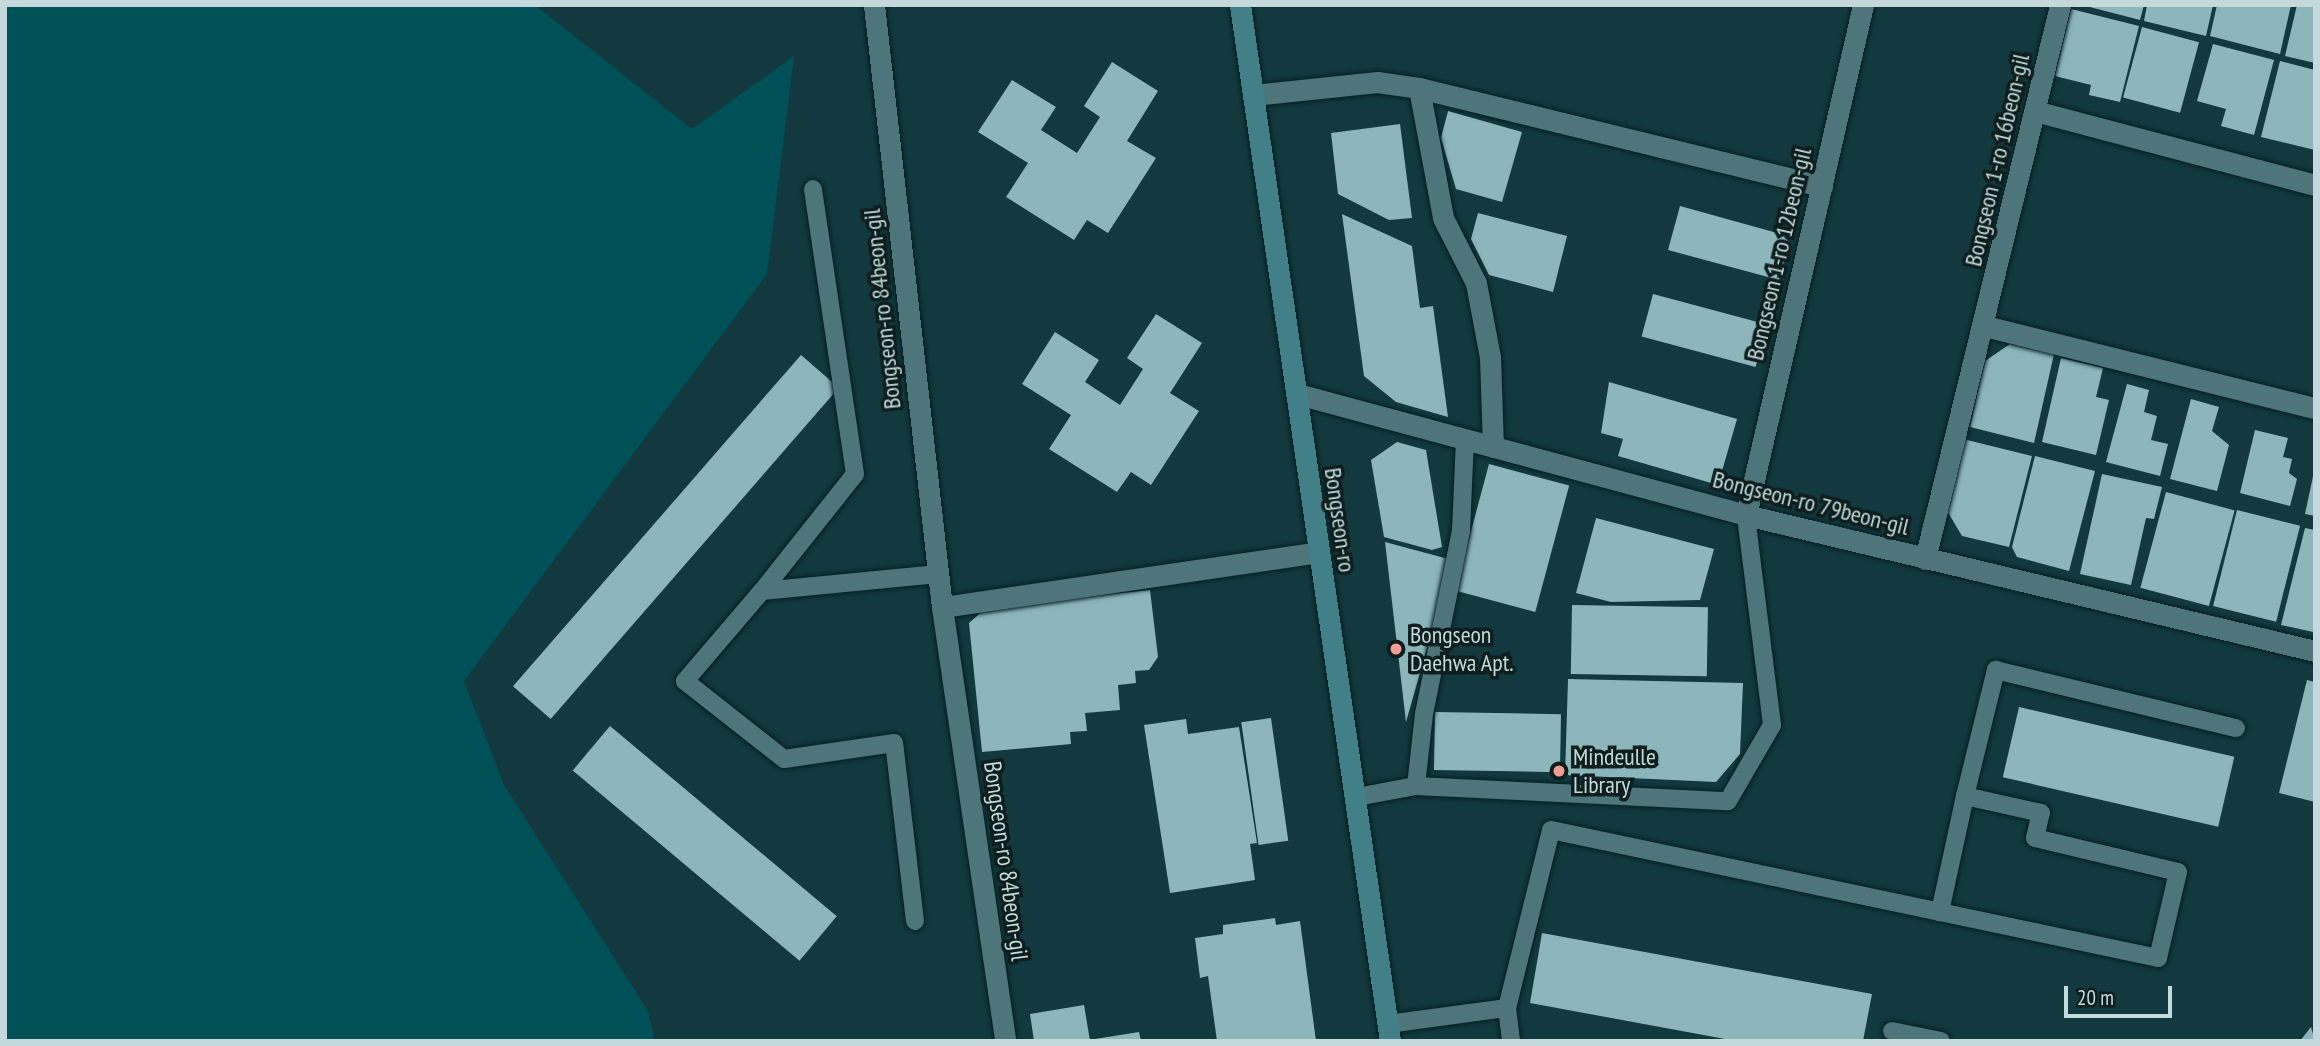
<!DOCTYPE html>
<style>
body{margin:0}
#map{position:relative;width:2320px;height:1046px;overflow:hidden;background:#12393d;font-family:"PT Sans Narrow",sans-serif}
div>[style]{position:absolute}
.green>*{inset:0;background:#005057}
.building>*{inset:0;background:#8db6bb;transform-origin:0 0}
.roads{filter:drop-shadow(0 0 2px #021f22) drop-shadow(0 0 2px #021f22)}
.service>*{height:18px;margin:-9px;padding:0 9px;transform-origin:9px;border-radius:9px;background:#4e7579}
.minor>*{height:21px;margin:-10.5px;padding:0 10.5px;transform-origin:10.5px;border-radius:10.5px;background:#4e7579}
.secondary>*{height:21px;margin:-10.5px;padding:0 10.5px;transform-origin:10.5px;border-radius:10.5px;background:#408086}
.dots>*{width:19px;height:19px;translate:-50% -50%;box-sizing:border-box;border:4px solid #0d1e1f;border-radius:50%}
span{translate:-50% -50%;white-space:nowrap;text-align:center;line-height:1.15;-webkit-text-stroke:7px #0d1e1f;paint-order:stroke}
.street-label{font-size:24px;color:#c4d9db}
.poi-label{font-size:24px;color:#c4d9db}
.left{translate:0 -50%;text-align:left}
.frame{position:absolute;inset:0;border:7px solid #c4d9db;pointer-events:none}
.scale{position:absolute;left:2064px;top:986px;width:108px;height:32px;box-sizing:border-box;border:4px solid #c4d9db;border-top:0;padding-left:9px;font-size:21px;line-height:24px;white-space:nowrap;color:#c4d9db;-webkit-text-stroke:5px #0d1e1f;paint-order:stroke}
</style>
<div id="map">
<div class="green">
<div style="clip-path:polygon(5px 5px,535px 5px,692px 129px,794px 56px,767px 274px,464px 681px,504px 785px,648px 1011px,655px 1041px,5px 1041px)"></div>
</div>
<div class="building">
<div style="clip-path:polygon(2082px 5px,2144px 5px,2140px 20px)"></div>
<div style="clip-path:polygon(2147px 5px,2213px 5px,2206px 36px,2144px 21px)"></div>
<div style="clip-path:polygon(2217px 5px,2291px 5px,2280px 54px,2210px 36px)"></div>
<div style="clip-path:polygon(2297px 5px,2315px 5px,2315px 63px,2285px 56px)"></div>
<div style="clip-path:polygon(2071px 9px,2139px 26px,2120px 102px,2089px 95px,2091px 85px,2055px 76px)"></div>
<div style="left:2142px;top:27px;width:59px;height:73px;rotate:15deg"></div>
<div style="clip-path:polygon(2213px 44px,2274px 60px,2254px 135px,2221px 126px,2226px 109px,2197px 101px)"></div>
<div style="clip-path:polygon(2280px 61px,2315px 70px,2315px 150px,2261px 137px)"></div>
<div style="clip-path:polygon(1112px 62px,1158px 91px,1127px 141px,1156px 158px,1108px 233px,1087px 220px,1074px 240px,1006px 197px,1028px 163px,978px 132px,1012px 80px,1056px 107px,1041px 130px,1077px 153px,1100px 117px,1084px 106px)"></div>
<div style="clip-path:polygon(1448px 111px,1522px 132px,1502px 202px,1456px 189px,1441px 138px)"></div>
<div style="clip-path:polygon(1400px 124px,1412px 218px,1389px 220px,1338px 194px,1331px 133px)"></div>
<div style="clip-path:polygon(1680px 206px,1781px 234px,1789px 242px,1779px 280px,1668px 250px)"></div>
<div style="clip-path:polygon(1478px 213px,1567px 236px,1553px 292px,1489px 275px,1471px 239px)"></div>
<div style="clip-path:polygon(1342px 214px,1412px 246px,1420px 308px,1433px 306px,1448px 417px,1396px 402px,1364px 376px)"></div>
<div style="left:1653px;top:294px;width:118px;height:44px;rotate:15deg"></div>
<div style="clip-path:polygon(1156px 314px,1202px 343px,1170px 393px,1199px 411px,1151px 485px,1131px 472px,1117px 492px,1049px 449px,1071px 415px,1022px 384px,1055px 332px,1099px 360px,1085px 382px,1120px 405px,1143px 369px,1127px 358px)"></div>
<div style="clip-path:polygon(2010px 344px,2054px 354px,2034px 443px,1970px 427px,1985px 361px)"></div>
<div style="left:801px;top:355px;width:50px;height:439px;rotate:41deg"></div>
<div style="clip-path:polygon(2061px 358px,2103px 368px,2096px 397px,2109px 400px,2096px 455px,2042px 442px)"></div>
<div style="clip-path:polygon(1609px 382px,1737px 419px,1718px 485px,1618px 456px,1623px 439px,1601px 433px)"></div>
<div style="clip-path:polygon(2127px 384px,2149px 390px,2144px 412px,2157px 416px,2151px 440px,2168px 444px,2160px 476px,2106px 462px)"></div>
<div style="clip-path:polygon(2191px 399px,2219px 407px,2212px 431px,2229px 445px,2217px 491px,2170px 479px)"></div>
<div style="clip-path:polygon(2255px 430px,2288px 438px,2283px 457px,2292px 459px,2289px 473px,2297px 479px,2290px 506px,2240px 493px)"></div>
<div style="clip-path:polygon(1963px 439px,2032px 456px,2009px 547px,1962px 536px,1946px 509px)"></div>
<div style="clip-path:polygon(1397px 442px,1426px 450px,1442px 547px,1432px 550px,1384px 537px,1371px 460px)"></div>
<div style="clip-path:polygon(2035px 456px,2095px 471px,2069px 571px,2017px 557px,2012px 547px)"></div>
<div style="left:1489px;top:464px;width:83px;height:131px;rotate:15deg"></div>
<div style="clip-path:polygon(2315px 467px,2315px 516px,2305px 514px)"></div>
<div style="clip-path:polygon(2102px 474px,2162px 487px,2154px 519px,2146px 518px,2131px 585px,2080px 574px)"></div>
<div style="left:2166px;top:492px;width:71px;height:99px;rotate:15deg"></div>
<div style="left:2237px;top:510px;width:65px;height:99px;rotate:14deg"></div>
<div style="clip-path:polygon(1596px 518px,1714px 549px,1700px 600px,1611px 602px,1576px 593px)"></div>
<div style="clip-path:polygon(2305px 528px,2315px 530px,2313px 632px,2281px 625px)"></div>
<div style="clip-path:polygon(1385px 542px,1452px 560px,1406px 722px)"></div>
<div style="clip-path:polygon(1150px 590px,1158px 657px,1149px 670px,1135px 671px,1136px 683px,1118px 685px,1120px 710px,1085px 713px,1087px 731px,1070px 732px,1071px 744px,982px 752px,969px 623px,986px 608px)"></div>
<div style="left:1572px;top:605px;width:136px;height:69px;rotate:1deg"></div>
<div style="clip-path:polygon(1568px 679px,1743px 683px,1740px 754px,1716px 782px,1565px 775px)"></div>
<div style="clip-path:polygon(2307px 680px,2315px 682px,2315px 802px,2279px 793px)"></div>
<div style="left:2019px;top:707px;width:221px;height:72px;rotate:13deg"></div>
<div style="left:1435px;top:712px;width:126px;height:58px;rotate:1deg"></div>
<div style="left:1271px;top:718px;width:124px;height:30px;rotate:82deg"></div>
<div style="clip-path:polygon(1186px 719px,1188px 734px,1239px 727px,1257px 843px,1250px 844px,1255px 880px,1170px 893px,1144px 725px)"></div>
<div style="left:610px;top:726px;width:296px;height:58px;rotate:40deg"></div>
<div style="clip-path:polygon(1275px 918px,1276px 925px,1300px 921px,1316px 1041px,1217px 1041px,1208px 976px,1200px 978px,1195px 938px,1223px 934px,1223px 925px)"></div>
<div style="clip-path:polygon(1542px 933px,1872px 994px,1863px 1041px,1736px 1041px,1530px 1003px)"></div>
<div style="clip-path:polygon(1084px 1005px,1090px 1041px,1034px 1041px,1030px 1014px)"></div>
<div style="clip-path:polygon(2311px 1027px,2315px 1041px,2300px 1041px)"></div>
<div style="clip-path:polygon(1139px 1032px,1141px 1041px,1095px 1041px,1095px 1039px)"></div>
</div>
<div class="roads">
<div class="service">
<div style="left:762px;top:591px;width:149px;rotate:-51.5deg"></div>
<div style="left:855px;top:474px;width:288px;rotate:-98.4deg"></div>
<div style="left:1416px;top:786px;width:72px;rotate:-83.7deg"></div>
<div style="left:1424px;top:714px;width:187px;rotate:-78.6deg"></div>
<div style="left:1461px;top:531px;width:91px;rotate:-87.5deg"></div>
<div style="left:1965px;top:796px;width:130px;rotate:-76.2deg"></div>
<div style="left:1996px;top:670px;width:247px;rotate:13.6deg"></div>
<div style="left:1357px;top:797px;width:60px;rotate:-10.6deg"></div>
<div style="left:1416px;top:786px;width:312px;rotate:2.8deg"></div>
<div style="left:1728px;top:801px;width:88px;rotate:-59.9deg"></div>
<div style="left:1772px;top:725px;width:212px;rotate:-97.1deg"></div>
<div style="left:915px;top:921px;width:179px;rotate:-96.7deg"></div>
<div style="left:894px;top:743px;width:111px;rotate:171.7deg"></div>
<div style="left:784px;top:759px;width:126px;rotate:-141.8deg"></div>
<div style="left:685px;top:681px;width:118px;rotate:-49.5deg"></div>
<div style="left:762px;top:591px;width:177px;rotate:-5.5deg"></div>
<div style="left:1507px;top:1008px;width:33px;rotate:83deg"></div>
<div style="left:1388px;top:1024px;width:120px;rotate:-7.7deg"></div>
<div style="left:1507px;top:1008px;width:183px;rotate:-76.1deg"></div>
<div style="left:1551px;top:830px;width:398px;rotate:11.9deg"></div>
<div style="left:1940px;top:912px;width:223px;rotate:11.9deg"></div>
<div style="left:2158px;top:958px;width:88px;rotate:-76.9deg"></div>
<div style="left:2178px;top:872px;width:147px;rotate:-166.6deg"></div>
<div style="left:2035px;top:838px;width:26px;rotate:-77deg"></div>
<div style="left:2041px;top:813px;width:78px;rotate:-167.4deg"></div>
<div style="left:1965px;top:796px;width:119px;rotate:102.2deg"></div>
<div style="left:1892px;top:1031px;width:50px;rotate:11.5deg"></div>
</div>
<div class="minor">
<div style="left:874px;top:5px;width:606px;rotate:83.56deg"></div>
<div style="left:942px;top:607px;width:439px;rotate:81.7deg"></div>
<div style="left:1419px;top:88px;width:132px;rotate:79.5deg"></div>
<div style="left:1443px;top:218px;width:73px;rotate:63.1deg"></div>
<div style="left:1476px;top:283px;width:75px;rotate:79.3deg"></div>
<div style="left:1490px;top:357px;width:90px;rotate:88.1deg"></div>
<div style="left:1253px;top:95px;width:125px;rotate:-6deg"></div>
<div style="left:1377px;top:82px;width:42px;rotate:8.1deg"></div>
<div style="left:1419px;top:88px;width:415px;rotate:13.7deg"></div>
<div style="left:2035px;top:111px;width:290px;rotate:14.8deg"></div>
<div style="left:1985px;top:326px;width:340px;rotate:14deg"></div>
<div style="left:1298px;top:394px;width:464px;rotate:15.1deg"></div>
<div style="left:1746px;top:515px;width:585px;rotate:13.44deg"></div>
<div style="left:1746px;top:515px;width:523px;rotate:-77.08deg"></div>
<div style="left:1925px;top:559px;width:570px;rotate:-76.3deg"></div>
<div style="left:942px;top:607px;width:379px;rotate:-8.3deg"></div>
</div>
<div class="secondary">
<div style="left:1240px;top:5px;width:1047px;rotate:81.76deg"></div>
</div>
</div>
<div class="dots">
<div style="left:1396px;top:649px;background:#f59c96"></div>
<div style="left:1559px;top:771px;background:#f59c96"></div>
</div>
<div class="street-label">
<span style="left:1997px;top:160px;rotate:-77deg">Bongseon 1-ro 16beon-gil</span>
<span style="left:1779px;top:254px;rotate:-77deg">Bongseon 1-ro 12beon-gil</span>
<span style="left:882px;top:309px;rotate:-96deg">Bongseon-ro 84beon-gil</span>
<span style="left:1811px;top:503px;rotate:14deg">Bongseon-ro 79beon-gil</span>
<span style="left:1340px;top:520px;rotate:82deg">Bongseon-ro</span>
<span style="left:1006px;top:861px;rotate:82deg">Bongseon-ro 84beon-gil</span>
</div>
<div class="poi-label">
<span class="left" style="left:1410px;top:649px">Bongseon<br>Daehwa Apt.</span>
<span class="left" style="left:1573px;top:771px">Mindeulle<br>Library</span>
</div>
<div class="frame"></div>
<div class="scale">20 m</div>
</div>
